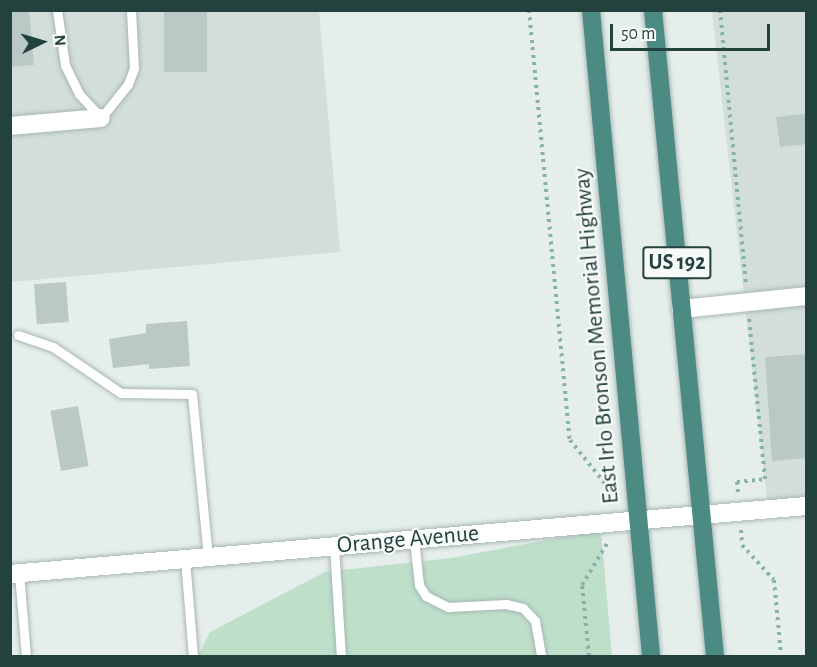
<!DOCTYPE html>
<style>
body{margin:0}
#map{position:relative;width:817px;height:667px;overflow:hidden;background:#e5eeeb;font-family:"Alegreya Sans",sans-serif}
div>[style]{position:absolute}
.built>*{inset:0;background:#d3dedb}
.green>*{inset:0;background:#bee0cb}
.building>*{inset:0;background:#bac9c5;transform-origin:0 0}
.path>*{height:4px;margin-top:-2px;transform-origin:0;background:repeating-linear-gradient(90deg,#85b3aa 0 3px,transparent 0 7.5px)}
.roads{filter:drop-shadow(0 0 2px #a7b7b3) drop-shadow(0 0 2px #a7b7b3)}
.service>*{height:9px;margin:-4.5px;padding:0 4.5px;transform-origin:4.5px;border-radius:4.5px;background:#fff}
.minor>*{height:18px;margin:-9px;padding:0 9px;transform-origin:9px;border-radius:9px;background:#fff}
.trunk>*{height:18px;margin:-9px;padding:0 9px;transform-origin:9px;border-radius:9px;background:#4c8a84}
span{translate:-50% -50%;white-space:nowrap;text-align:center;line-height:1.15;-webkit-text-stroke:4.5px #f6faf9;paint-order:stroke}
.shield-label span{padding:2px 4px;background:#f6faf9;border:2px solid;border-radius:4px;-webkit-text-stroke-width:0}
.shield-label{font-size:22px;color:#23413d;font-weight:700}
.street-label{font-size:24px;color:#23413d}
.frame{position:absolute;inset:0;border:12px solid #23413d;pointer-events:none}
.north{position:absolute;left:12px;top:12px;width:60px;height:60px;-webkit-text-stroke:4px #f6faf9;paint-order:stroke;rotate:85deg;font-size:16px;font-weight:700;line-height:24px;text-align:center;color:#23413d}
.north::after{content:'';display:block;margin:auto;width:21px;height:27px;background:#23413d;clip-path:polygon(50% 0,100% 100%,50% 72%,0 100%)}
.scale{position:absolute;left:610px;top:24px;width:160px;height:27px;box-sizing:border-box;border:3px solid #23413d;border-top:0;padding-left:8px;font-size:18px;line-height:21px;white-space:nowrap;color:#23413d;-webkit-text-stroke:4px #f6faf9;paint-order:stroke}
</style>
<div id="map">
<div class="built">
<div style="clip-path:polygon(11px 11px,319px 11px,340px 252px,11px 282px)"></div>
<div style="clip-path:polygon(712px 11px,806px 11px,806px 514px,769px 517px)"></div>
</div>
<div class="green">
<div style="clip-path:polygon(601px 530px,612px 656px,198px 656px,210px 632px,325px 572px,451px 558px)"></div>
</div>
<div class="building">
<div style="clip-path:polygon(10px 10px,29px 10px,34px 65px,10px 67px)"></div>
<div style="left:164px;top:10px;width:43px;height:62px"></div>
<div style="clip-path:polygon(802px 114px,807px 115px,807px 144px,780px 147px,776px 117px)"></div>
<div style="left:66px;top:282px;width:40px;height:32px;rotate:86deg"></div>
<div style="clip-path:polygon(187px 321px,190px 366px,149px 369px,149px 364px,113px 368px,109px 339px,146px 333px,146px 324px)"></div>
<div style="clip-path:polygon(807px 354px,807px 458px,772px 461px,765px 357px)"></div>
<div style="left:78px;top:406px;width:61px;height:28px;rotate:80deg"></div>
</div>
<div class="path">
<div style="left:529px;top:10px;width:432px;rotate:84.6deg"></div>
<div style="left:570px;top:440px;width:59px;rotate:51.2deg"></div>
<div style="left:607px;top:486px;width:19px;rotate:90deg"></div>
<div style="left:720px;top:10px;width:275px;rotate:84.6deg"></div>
<div style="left:738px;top:492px;width:10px;rotate:-96deg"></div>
<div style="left:737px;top:482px;width:28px;rotate:-6deg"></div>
<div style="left:765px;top:479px;width:161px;rotate:-95.7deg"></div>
<div style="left:741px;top:530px;width:15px;rotate:86deg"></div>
<div style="left:742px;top:545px;width:47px;rotate:47.6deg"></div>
<div style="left:774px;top:580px;width:76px;rotate:84.7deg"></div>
<div style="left:589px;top:656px;width:71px;rotate:-95.6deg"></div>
<div style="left:582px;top:585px;width:50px;rotate:-58.8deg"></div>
</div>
<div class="roads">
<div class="service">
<div style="left:57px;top:10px;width:56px;rotate:81.7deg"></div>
<div style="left:65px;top:65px;width:32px;rotate:64deg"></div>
<div style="left:79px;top:94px;width:33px;rotate:47deg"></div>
<div style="left:101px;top:118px;width:43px;rotate:-51.5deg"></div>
<div style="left:128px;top:84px;width:17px;rotate:-69deg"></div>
<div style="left:134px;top:68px;width:58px;rotate:-93deg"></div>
<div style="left:18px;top:335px;width:37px;rotate:19deg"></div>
<div style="left:53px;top:347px;width:82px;rotate:34.1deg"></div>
<div style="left:121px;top:393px;width:71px;rotate:0.8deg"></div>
<div style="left:192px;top:394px;width:164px;rotate:84.4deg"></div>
<div style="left:414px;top:539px;width:46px;rotate:83.8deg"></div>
<div style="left:419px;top:585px;width:13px;rotate:58deg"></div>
<div style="left:426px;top:596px;width:25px;rotate:27deg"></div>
<div style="left:448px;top:607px;width:58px;rotate:-3deg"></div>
<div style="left:506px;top:604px;width:17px;rotate:13deg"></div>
<div style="left:523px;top:608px;width:18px;rotate:47deg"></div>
<div style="left:535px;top:621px;width:36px;rotate:80deg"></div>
<div style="left:334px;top:546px;width:110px;rotate:86.4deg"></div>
<div style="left:185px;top:559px;width:97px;rotate:85.3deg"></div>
<div style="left:19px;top:573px;width:83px;rotate:85.2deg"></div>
</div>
<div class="minor">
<div style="left:10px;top:126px;width:91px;rotate:-5deg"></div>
<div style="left:681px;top:309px;width:126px;rotate:-5.9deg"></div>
<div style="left:10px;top:574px;width:799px;rotate:-4.88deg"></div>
</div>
<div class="trunk">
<div style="left:591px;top:10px;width:649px;rotate:84.69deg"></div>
<div style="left:653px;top:10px;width:649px;rotate:84.52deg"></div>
</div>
</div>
<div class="shield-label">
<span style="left:677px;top:263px">US 192</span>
</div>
<div class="street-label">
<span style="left:597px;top:336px;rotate:-95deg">East Irlo Bronson Memorial Highway</span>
<span style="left:408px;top:540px;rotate:-5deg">Orange Avenue</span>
</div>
<div class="frame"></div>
<div class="north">N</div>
<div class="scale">50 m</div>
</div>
